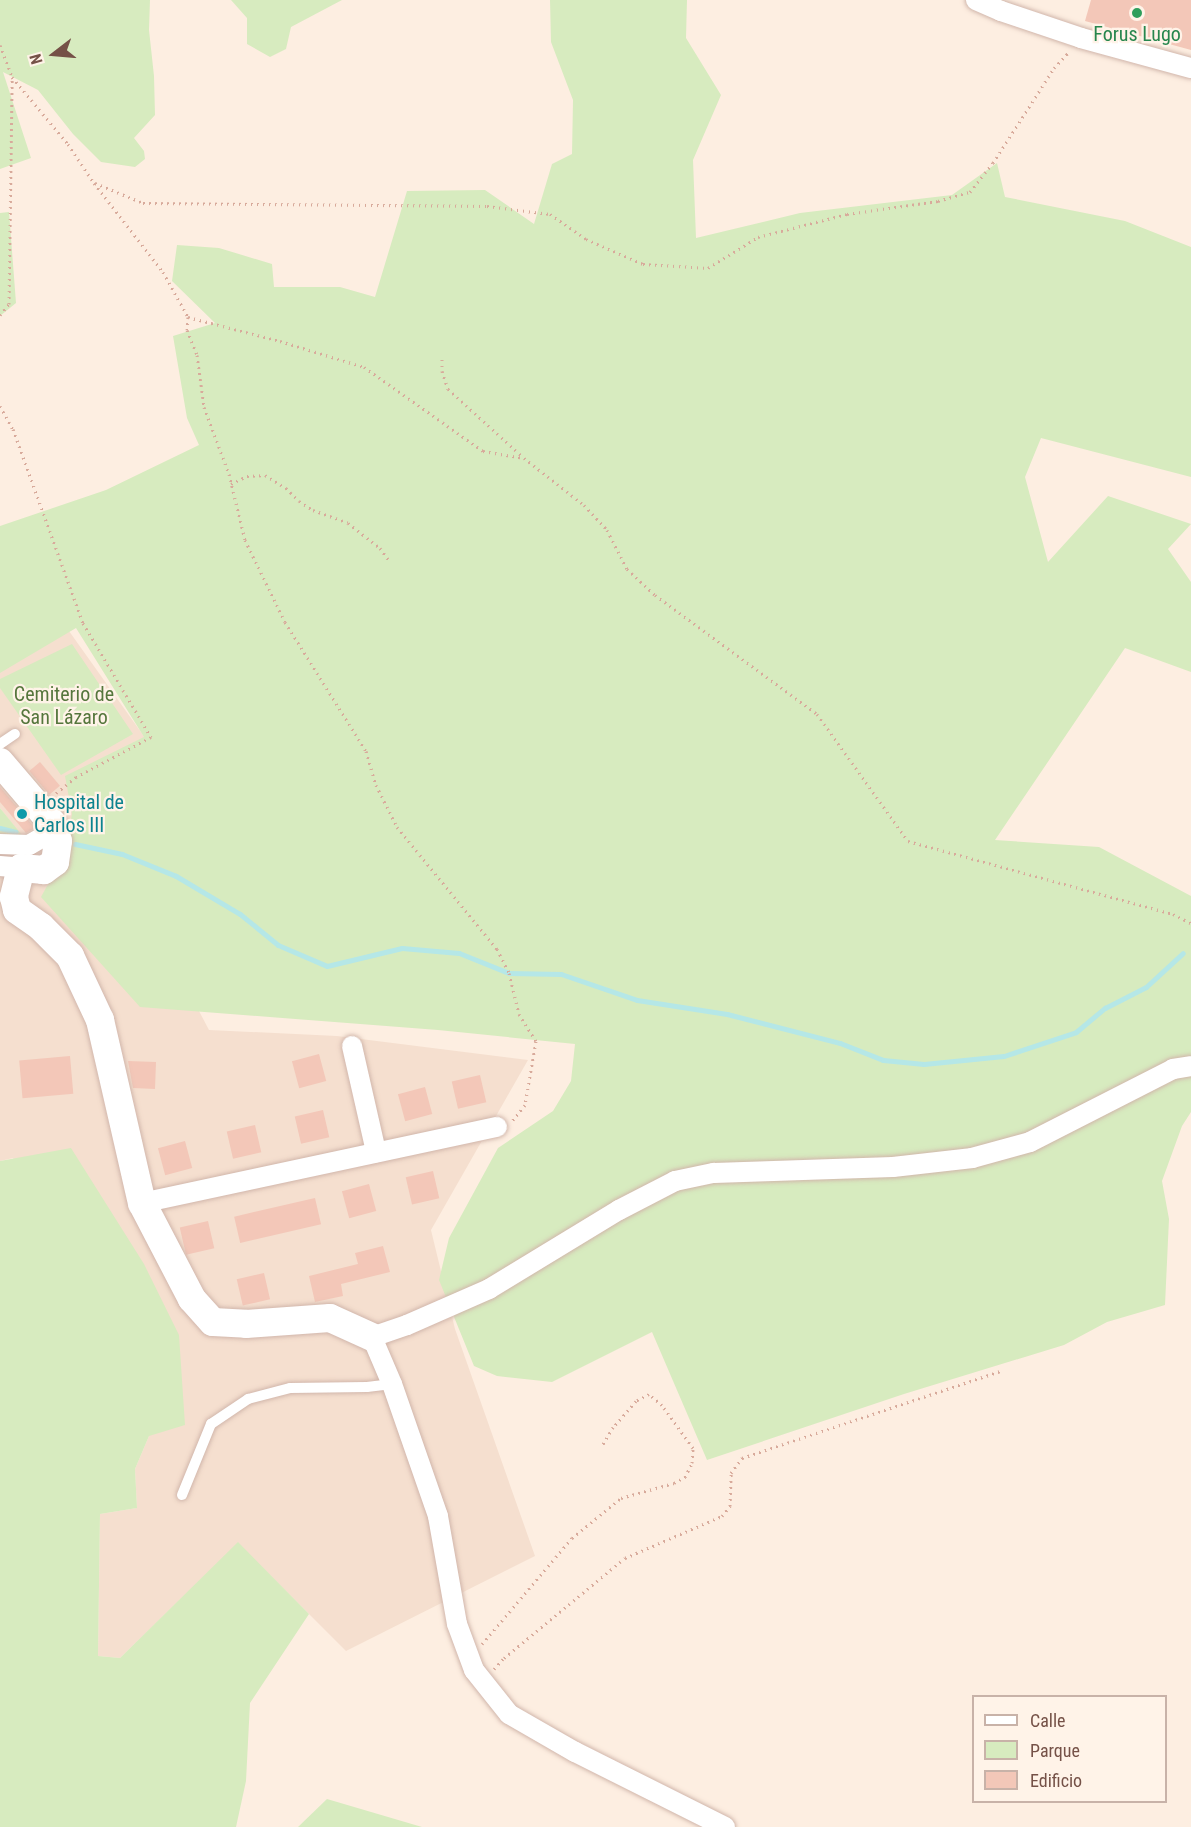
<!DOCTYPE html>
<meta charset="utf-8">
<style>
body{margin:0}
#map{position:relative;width:1191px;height:1827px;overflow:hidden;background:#fdeee1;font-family:"Roboto Condensed",sans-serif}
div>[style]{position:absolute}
.residential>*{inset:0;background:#f5dfcf}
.green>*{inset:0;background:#d7ebbf}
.stream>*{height:5px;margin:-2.5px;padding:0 2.5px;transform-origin:2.5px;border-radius:2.5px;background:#b5e7e7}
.building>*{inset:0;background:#f3c7b8;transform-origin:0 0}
.path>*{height:3px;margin-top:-1.5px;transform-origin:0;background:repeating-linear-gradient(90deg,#d8aa9b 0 1.5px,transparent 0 6px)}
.roads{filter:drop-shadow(0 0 2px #d1b6ab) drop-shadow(0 0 2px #d1b6ab)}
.lane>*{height:10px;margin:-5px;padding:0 5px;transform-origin:5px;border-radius:5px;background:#fff}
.street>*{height:20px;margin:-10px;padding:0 10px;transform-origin:10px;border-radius:10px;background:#fff}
.secondary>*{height:28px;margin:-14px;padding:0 14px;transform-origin:14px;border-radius:14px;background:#fff}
.dots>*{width:16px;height:16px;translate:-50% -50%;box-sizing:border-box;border:3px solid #fff3e8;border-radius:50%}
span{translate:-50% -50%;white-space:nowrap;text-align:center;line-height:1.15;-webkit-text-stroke:4.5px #fff3e8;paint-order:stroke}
.leisure-label{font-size:20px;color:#27864d}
.park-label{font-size:20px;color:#55763c}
.culture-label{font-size:20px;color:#0d838f}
.left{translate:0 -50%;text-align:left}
.legend{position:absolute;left:972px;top:1695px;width:195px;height:108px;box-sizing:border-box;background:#fff3e8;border:2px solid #c8b2a8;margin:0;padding:8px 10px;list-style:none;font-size:18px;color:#755147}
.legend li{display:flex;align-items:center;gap:12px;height:30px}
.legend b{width:30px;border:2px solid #c8b2a8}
.north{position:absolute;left:24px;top:24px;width:60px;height:60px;-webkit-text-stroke:4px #fff3e8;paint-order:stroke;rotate:254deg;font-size:16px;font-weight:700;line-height:24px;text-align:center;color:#755147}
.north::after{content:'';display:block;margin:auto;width:21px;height:27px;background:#755147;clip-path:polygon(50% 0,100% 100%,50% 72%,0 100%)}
</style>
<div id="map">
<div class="residential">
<div style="clip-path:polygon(0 572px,64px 624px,148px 742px,80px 785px,209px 1030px,337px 1036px,528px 1060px,431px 1230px,455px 1329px,535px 1556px,346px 1651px,238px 1543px,120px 1658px,98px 1656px,100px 1514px,137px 1508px,135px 1469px,149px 1436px,13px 1158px,0 1161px,0 853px,26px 841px,0 808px)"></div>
</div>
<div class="green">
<div style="clip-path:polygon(0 0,150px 0,149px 30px,154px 76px,155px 115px,134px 138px,144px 151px,145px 159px,135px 167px,101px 162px,73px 134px,38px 90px,3px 72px,31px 158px,0 169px)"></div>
<div style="clip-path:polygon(231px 0,342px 0,291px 27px,286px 49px,270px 57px,247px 44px,247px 18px)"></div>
<div style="clip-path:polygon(550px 0,687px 0,686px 38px,721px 95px,693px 160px,696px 238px,800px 213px,952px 195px,997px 163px,1005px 197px,1125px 221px,1191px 247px,1191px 477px,1041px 438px,1025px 477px,1048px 562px,1108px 496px,1191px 524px,1168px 549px,1191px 582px,1191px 672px,1125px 648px,995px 840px,1099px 847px,1191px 896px,1191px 1112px,1182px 1126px,1162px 1181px,1169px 1219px,1165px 1305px,1107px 1322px,1064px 1345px,904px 1394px,707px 1460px,652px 1332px,552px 1382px,497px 1376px,474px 1366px,439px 1280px,449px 1238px,498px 1148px,553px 1111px,571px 1081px,575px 1044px,438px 1030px,140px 1007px,41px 897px,65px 853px,72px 814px,65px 776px,144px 737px,76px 628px,0 673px,0 526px,106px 490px,199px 445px,187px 418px,173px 336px,215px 323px,172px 281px,177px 245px,219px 248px,272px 264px,274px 287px,340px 287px,375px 297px,407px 191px,485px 190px,534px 224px,552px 164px,572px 154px,573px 100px,551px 42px)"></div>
<div style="clip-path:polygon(9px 212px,16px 303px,0 316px,0 213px)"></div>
<div style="clip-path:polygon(72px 644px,133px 734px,61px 775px,0 688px,0 679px)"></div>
<div style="clip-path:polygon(0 808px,26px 840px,25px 856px,0 853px)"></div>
<div style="clip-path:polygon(71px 1148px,144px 1264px,179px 1335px,185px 1425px,149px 1436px,135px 1469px,137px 1508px,100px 1514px,98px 1656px,120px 1658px,238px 1542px,309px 1614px,250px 1703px,246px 1781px,236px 1827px,0 1827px,0 1161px)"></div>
<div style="clip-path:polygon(327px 1799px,422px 1827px,298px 1827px)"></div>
</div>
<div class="stream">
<div style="left:0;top:828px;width:16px;rotate:14deg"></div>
<div style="left:75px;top:844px;width:48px;rotate:12deg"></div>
<div style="left:122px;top:854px;width:58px;rotate:22.2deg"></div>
<div style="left:176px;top:876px;width:74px;rotate:30.7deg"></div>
<div style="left:240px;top:914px;width:49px;rotate:39.2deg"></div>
<div style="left:278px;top:945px;width:53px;rotate:23.2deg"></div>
<div style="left:327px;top:966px;width:77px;rotate:-13.5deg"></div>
<div style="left:402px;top:948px;width:57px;rotate:5deg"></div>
<div style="left:459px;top:953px;width:54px;rotate:21.8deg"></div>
<div style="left:509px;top:973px;width:52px;rotate:1.1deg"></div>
<div style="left:561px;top:974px;width:80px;rotate:18.9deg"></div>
<div style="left:637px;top:1000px;width:91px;rotate:8.8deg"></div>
<div style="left:727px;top:1014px;width:117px;rotate:14.4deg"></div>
<div style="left:840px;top:1043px;width:46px;rotate:21.6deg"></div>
<div style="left:883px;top:1060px;width:41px;rotate:5.6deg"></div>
<div style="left:924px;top:1064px;width:80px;rotate:-5.7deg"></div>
<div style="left:1004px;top:1056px;width:76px;rotate:-18.4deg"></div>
<div style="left:1076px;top:1032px;width:38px;rotate:-40deg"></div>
<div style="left:1105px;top:1008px;width:46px;rotate:-27.1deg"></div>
<div style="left:1146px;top:987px;width:50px;rotate:-42.6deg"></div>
</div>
<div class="building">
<div style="clip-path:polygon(1091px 0,1191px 0,1191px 50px,1085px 21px)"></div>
<div style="left:40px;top:762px;width:31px;height:14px;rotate:50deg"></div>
<div style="clip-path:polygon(0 787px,35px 828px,26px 833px,0 802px)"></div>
<div style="left:319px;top:1054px;width:28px;height:28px;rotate:75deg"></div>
<div style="left:70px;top:1056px;width:38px;height:51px;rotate:85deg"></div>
<div style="clip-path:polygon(128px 1061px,156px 1062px,155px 1089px,133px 1088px)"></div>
<div style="left:480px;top:1075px;width:28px;height:29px;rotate:77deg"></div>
<div style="left:425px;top:1087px;width:28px;height:28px;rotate:75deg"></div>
<div style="left:323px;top:1110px;width:28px;height:29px;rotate:77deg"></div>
<div style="left:255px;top:1125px;width:28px;height:29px;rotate:77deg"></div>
<div style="left:185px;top:1141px;width:28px;height:28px;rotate:75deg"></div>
<div style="left:433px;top:1171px;width:28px;height:28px;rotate:77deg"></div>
<div style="left:369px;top:1184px;width:28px;height:28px;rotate:75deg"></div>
<div style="left:315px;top:1198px;width:27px;height:83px;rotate:77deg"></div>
<div style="left:208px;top:1221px;width:28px;height:29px;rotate:77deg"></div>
<div style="clip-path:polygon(383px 1246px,390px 1272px,341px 1284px,343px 1296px,315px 1302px,309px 1276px,358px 1264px,355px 1253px)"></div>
<div style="left:264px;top:1273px;width:27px;height:28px;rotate:77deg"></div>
</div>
<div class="path">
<div style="left:0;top:45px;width:34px;rotate:69deg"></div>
<div style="left:12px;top:77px;width:87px;rotate:50.1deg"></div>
<div style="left:68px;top:144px;width:47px;rotate:56.3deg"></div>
<div style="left:94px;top:183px;width:113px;rotate:52.2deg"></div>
<div style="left:163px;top:272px;width:51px;rotate:60.9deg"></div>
<div style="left:188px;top:317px;width:13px;rotate:94deg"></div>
<div style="left:187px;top:330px;width:27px;rotate:68deg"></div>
<div style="left:197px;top:355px;width:52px;rotate:82.3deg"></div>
<div style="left:204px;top:407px;width:72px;rotate:69.5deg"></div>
<div style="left:229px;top:474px;width:68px;rotate:76.4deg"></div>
<div style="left:245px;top:540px;width:91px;rotate:64deg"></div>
<div style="left:285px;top:622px;width:152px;rotate:57.9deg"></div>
<div style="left:366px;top:751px;width:35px;rotate:74deg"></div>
<div style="left:376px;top:785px;width:47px;rotate:63.4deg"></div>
<div style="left:397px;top:827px;width:158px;rotate:50.7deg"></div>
<div style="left:497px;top:949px;width:27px;rotate:63deg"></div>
<div style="left:509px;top:973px;width:42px;rotate:76.3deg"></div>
<div style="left:519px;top:1014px;width:32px;rotate:58deg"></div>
<div style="left:536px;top:1041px;width:65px;rotate:99.8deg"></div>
<div style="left:525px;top:1105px;width:21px;rotate:129deg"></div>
<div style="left:95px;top:183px;width:52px;rotate:22.6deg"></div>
<div style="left:143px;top:203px;width:344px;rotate:0.5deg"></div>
<div style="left:487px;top:206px;width:64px;rotate:7.2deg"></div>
<div style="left:550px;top:214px;width:44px;rotate:34.8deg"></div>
<div style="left:586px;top:239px;width:62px;rotate:23.7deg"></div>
<div style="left:643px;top:264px;width:65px;rotate:3.5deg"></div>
<div style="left:708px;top:268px;width:59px;rotate:-31.8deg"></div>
<div style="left:758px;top:237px;width:92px;rotate:-14.5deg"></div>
<div style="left:847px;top:214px;width:92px;rotate:-8.1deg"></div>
<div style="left:938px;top:201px;width:33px;rotate:-16deg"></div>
<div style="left:970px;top:192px;width:37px;rotate:-52deg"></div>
<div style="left:993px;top:163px;width:113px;rotate:-57.3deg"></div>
<div style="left:1054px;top:68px;width:21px;rotate:-47deg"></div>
<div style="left:0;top:315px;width:14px;rotate:-51deg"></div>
<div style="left:9px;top:304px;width:225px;rotate:-89.2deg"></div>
<div style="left:188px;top:317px;width:95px;rotate:14.6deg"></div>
<div style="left:280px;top:341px;width:88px;rotate:17.2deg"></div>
<div style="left:364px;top:367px;width:146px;rotate:35.2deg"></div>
<div style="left:483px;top:451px;width:42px;rotate:9.7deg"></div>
<div style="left:524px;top:458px;width:76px;rotate:38.1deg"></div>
<div style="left:584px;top:505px;width:34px;rotate:47deg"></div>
<div style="left:607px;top:530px;width:44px;rotate:62.9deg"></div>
<div style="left:627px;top:569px;width:38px;rotate:43deg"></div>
<div style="left:655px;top:595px;width:201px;rotate:36.3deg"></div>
<div style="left:817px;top:714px;width:156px;rotate:54.4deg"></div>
<div style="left:908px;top:841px;width:275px;rotate:15.4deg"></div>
<div style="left:1173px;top:914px;width:20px;rotate:27deg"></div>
<div style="left:442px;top:359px;width:12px;rotate:90deg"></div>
<div style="left:442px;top:371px;width:19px;rotate:72deg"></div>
<div style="left:448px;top:389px;width:101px;rotate:42.2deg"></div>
<div style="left:0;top:406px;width:26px;rotate:61deg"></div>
<div style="left:13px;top:429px;width:206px;rotate:70.2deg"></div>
<div style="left:83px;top:623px;width:133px;rotate:59.2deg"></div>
<div style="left:151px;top:737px;width:85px;rotate:151.9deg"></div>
<div style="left:76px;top:777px;width:26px;rotate:141deg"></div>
<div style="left:231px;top:484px;width:18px;rotate:-27deg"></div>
<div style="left:247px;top:476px;width:18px;rotate:-3deg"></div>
<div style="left:265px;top:475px;width:25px;rotate:32deg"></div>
<div style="left:286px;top:488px;width:18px;rotate:45deg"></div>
<div style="left:299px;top:501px;width:17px;rotate:33deg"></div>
<div style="left:313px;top:510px;width:37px;rotate:20deg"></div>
<div style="left:348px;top:523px;width:41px;rotate:38deg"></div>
<div style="left:380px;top:548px;width:14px;rotate:54deg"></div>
<div style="left:482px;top:1644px;width:139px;rotate:-49.7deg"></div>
<div style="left:572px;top:1538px;width:63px;rotate:-39.2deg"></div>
<div style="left:621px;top:1498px;width:55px;rotate:-15.8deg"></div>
<div style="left:674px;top:1483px;width:13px;rotate:-29deg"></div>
<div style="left:685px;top:1477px;width:16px;rotate:-63deg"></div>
<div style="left:692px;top:1463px;width:15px;rotate:-86deg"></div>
<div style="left:693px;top:1448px;width:53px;rotate:-125.8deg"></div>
<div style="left:662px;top:1405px;width:17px;rotate:-140deg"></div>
<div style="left:649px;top:1394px;width:15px;rotate:152deg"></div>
<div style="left:636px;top:1401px;width:35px;rotate:131deg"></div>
<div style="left:613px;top:1427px;width:20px;rotate:120deg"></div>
<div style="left:494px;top:1669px;width:15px;rotate:-48deg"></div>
<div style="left:504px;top:1658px;width:157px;rotate:-39.6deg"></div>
<div style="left:625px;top:1558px;width:106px;rotate:-23.4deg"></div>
<div style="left:722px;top:1516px;width:13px;rotate:-51deg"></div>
<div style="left:730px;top:1506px;width:33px;rotate:-88deg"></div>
<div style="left:731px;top:1473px;width:19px;rotate:-54deg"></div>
<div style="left:742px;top:1458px;width:272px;rotate:-18.6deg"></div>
</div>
<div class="roads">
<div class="lane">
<div style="left:0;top:744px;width:18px;rotate:-34deg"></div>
<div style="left:182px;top:1495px;width:77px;rotate:-67.8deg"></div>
<div style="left:211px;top:1424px;width:45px;rotate:-34deg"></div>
<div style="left:248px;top:1399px;width:43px;rotate:-14.7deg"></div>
<div style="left:290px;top:1388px;width:77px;rotate:-0.7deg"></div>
<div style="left:367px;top:1387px;width:25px;rotate:-7deg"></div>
</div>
<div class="street">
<div style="left:976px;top:0;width:27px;rotate:24deg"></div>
<div style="left:1001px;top:11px;width:84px;rotate:18.6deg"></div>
<div style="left:1081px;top:38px;width:114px;rotate:15.3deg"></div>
<div style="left:0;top:844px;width:29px;rotate:2deg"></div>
<div style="left:29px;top:845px;width:30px;rotate:-30deg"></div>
<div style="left:0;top:866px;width:21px;rotate:5deg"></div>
<div style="left:352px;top:1046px;width:109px;rotate:77.2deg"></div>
<div style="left:142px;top:1203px;width:363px;rotate:-12.1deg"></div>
<div style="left:725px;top:1827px;width:168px;rotate:-153.4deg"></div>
<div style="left:575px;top:1752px;width:76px;rotate:-150.1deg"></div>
<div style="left:509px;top:1714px;width:56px;rotate:-128.5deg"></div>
<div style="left:474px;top:1670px;width:49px;rotate:-110.3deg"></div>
<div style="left:457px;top:1624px;width:110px;rotate:-100deg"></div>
<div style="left:438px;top:1516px;width:140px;rotate:-109.2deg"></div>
<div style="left:392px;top:1384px;width:51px;rotate:-113.1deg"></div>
<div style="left:372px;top:1337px;width:37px;rotate:-19deg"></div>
<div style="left:407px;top:1325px;width:90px;rotate:-23.7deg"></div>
<div style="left:489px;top:1289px;width:152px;rotate:-31.3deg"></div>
<div style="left:619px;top:1210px;width:63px;rotate:-27.4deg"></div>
<div style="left:675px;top:1181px;width:40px;rotate:-12deg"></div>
<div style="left:714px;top:1173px;width:179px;rotate:-1.9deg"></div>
<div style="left:893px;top:1167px;width:80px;rotate:-6.5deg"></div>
<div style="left:972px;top:1158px;width:60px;rotate:-15.4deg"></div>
<div style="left:1030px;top:1142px;width:161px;rotate:-27deg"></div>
<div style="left:1173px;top:1069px;width:18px;rotate:-9deg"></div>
</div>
<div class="secondary">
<div style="left:0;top:762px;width:80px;rotate:49.6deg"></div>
<div style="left:52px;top:823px;width:19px;rotate:72deg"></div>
<div style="left:58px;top:841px;width:21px;rotate:98deg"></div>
<div style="left:55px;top:862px;width:14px;rotate:144deg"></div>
<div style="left:44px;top:870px;width:23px;rotate:-175deg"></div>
<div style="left:21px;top:868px;width:30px;rotate:104deg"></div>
<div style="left:14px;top:897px;width:13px;rotate:77deg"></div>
<div style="left:17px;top:910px;width:29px;rotate:35deg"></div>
<div style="left:41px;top:927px;width:41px;rotate:45deg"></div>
<div style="left:70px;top:956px;width:71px;rotate:64.9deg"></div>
<div style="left:100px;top:1020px;width:188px;rotate:77.1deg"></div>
<div style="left:142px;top:1203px;width:108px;rotate:62.5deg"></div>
<div style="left:192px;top:1299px;width:31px;rotate:48deg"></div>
<div style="left:213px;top:1322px;width:33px;rotate:3deg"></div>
<div style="left:246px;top:1324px;width:84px;rotate:-4.1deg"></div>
<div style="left:330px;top:1318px;width:46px;rotate:24.3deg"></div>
</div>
</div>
<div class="dots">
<div style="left:1137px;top:13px;background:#2e9e5b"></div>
<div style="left:22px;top:814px;background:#0f9aa8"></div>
</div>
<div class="leisure-label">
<span style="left:1137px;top:34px">Forus Lugo</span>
</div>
<div class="park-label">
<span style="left:64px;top:706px">Cemiterio de<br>San Lázaro</span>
</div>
<div class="culture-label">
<span class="left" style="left:34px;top:814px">Hospital de<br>Carlos III</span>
</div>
<ul class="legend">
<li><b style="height:8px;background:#fff"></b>Calle</li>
<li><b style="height:16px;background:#d7ebbf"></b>Parque</li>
<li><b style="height:16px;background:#f3c7b8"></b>Edificio</li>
</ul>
<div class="north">N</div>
</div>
